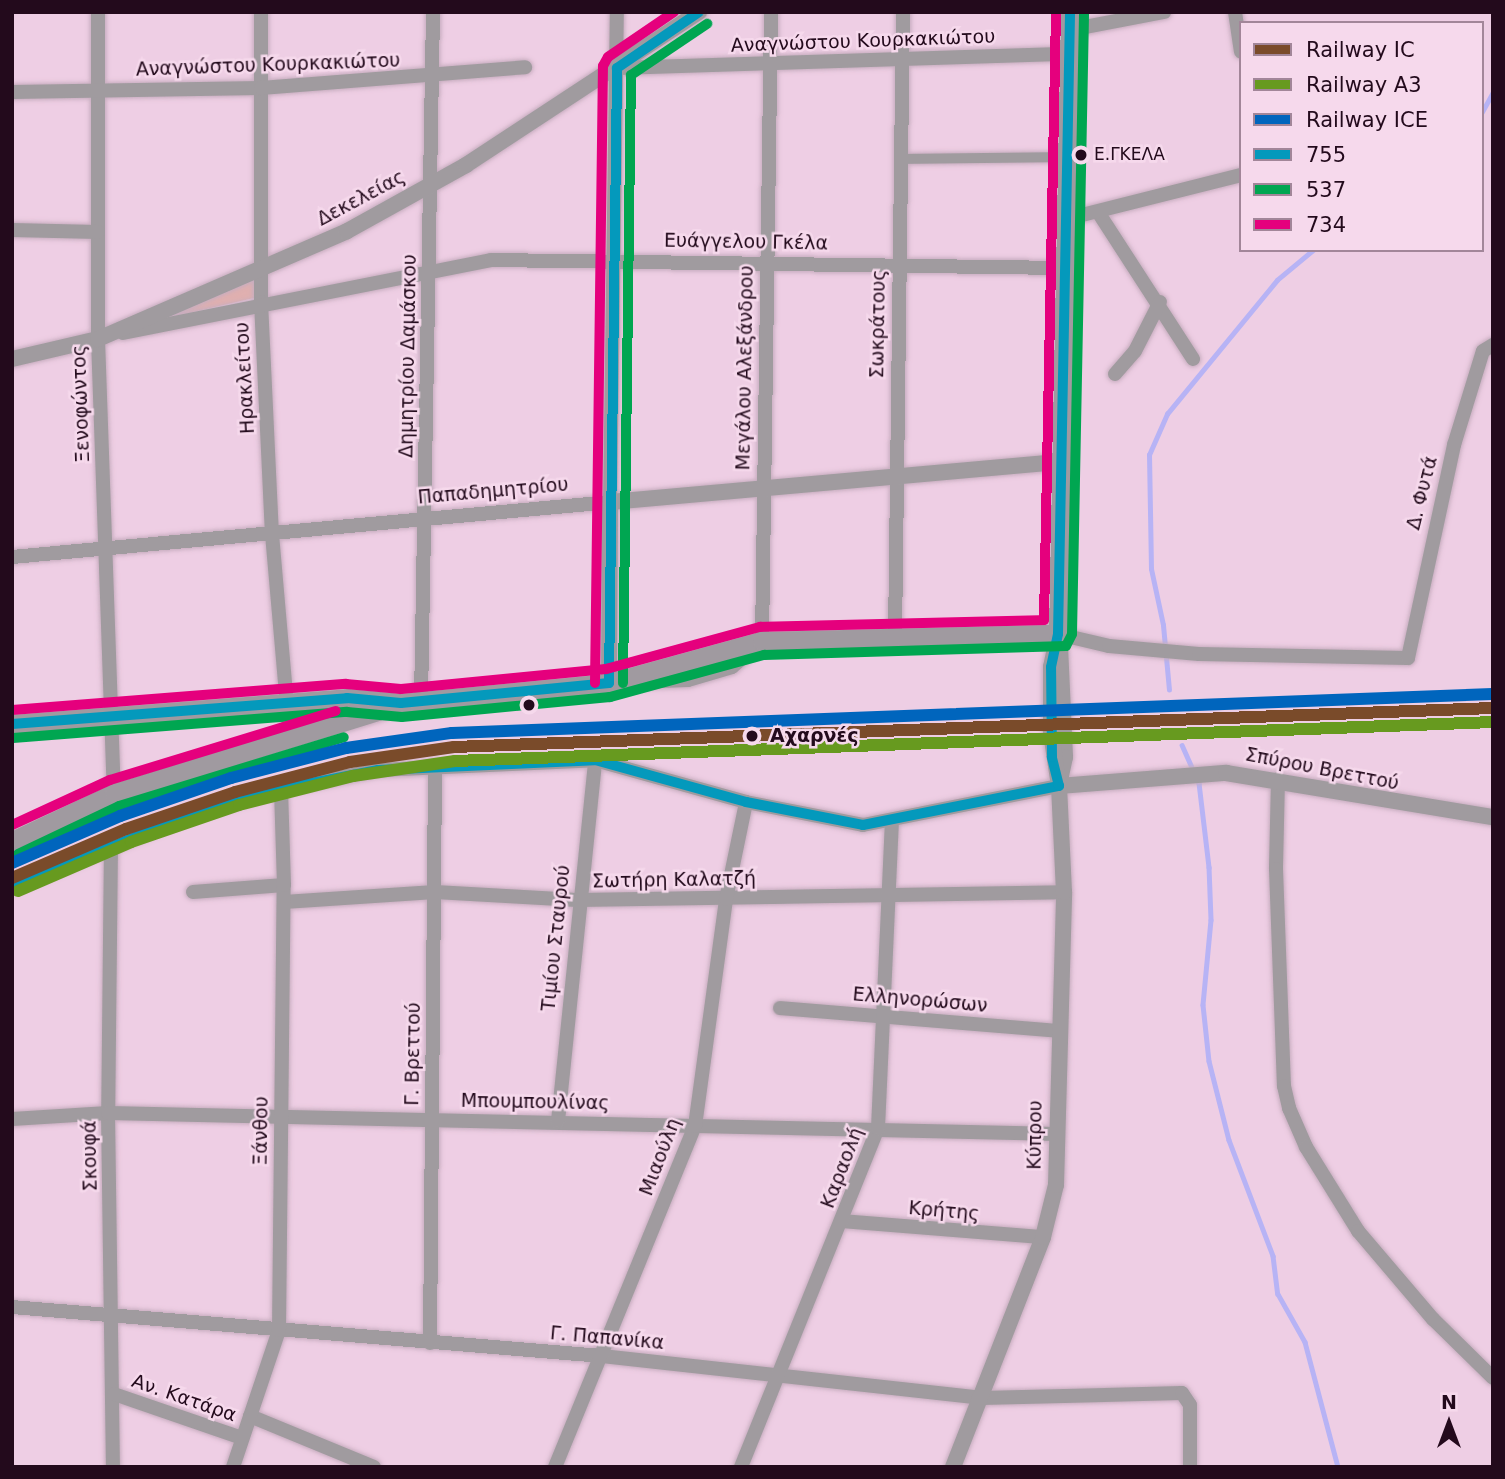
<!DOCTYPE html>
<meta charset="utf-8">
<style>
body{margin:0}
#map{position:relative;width:1505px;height:1479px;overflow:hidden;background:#eecee4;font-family:"DejaVu Sans",sans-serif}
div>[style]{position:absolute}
.green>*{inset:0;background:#e0b0b0}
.stream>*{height:4.5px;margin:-2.25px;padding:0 2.25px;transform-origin:2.25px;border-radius:2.25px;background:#b7b3f5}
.roads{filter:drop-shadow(0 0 2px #c7adbf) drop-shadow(0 0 2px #c7adbf)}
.pedestrian>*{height:10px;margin:-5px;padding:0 5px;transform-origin:5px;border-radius:5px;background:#a09b9f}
.minor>*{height:14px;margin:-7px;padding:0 7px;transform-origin:7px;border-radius:7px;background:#a09b9f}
.tertiary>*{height:16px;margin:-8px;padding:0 8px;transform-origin:8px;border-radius:8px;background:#a09b9f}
.secondary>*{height:19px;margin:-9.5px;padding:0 9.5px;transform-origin:9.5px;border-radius:9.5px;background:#a09aa0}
.bus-1>*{height:10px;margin:-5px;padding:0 5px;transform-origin:5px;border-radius:5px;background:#0499bc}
.bus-2>*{height:10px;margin:-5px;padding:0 5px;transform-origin:5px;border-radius:5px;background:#00a651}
.bus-3>*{height:10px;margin:-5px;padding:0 5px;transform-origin:5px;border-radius:5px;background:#e5007d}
.rail-1>*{height:12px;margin:-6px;padding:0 6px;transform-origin:6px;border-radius:6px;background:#7a4b2a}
.rail-2>*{height:12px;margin:-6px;padding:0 6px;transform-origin:6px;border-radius:6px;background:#679a1f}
.rail-3>*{height:12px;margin:-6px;padding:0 6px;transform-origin:6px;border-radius:6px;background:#0065bd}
.dots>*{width:19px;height:19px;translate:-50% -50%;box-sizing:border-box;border:4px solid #f6d9ec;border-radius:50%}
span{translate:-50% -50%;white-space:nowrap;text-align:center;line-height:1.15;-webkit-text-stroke:5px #f6d9ec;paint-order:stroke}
.bus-label{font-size:17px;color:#230a1c}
.left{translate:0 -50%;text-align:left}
.street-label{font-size:19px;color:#230a1c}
.stop-label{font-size:19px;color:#230a1c;font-weight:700}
.frame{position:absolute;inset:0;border:14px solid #230a1c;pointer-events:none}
.legend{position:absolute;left:1239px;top:21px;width:245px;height:231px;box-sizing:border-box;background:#f6d9ec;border:2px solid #a28699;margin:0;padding:9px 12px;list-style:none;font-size:21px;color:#230a1c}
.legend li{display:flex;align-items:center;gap:14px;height:35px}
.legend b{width:35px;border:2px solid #a28699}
.north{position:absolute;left:1414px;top:1388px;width:70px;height:70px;-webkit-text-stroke:5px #f6d9ec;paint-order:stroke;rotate:0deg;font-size:19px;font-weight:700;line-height:28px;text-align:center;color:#230a1c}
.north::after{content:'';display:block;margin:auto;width:24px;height:32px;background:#230a1c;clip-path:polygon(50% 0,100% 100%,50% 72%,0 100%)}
</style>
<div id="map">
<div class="green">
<div style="clip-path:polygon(258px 278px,258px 297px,159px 320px)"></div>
</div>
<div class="stream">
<div style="left:1482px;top:112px;width:23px;rotate:-61deg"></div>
<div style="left:1169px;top:690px;width:65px;rotate:-95.3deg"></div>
<div style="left:1163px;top:625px;width:57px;rotate:-102.1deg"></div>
<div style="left:1151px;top:569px;width:114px;rotate:-91deg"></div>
<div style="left:1149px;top:455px;width:45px;rotate:-66.3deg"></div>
<div style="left:1167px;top:414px;width:173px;rotate:-50.6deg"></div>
<div style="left:1277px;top:280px;width:47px;rotate:-39.8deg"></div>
<div style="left:1182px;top:745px;width:42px;rotate:65.9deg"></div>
<div style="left:1199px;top:783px;width:85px;rotate:83.2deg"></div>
<div style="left:1209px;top:867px;width:53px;rotate:87.8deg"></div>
<div style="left:1211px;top:920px;width:85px;rotate:95.4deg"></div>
<div style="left:1203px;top:1005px;width:56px;rotate:83.9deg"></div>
<div style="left:1209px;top:1061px;width:81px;rotate:75.8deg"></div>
<div style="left:1229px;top:1140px;width:124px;rotate:69.2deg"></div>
<div style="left:1273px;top:1256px;width:38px;rotate:83deg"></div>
<div style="left:1278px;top:1294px;width:55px;rotate:60.6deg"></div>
<div style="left:1305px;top:1342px;width:129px;rotate:75.2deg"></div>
</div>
<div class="roads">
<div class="pedestrian">
<div style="left:901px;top:159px;width:166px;rotate:-0.7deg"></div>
</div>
<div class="minor">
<div style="left:98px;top:12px;width:327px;rotate:90deg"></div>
<div style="left:98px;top:339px;width:454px;rotate:88deg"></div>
<div style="left:261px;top:12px;width:290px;rotate:90deg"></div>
<div style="left:261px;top:302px;width:232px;rotate:87.3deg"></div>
<div style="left:272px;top:534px;width:208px;rotate:85deg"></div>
<div style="left:1235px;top:12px;width:40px;rotate:81.5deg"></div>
<div style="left:1069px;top:30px;width:97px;rotate:-10.7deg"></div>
<div style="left:617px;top:68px;width:452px;rotate:-1.8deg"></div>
<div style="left:12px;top:92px;width:249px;rotate:-0.9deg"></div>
<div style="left:261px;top:88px;width:265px;rotate:-4.5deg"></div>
<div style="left:1098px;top:212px;width:175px;rotate:57.1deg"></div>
<div style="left:1066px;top:219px;width:180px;rotate:-14.1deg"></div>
<div style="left:12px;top:230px;width:86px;rotate:1.3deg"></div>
<div style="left:123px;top:333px;width:375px;rotate:-11.2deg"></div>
<div style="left:491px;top:260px;width:574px;rotate:0.8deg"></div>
<div style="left:1115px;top:374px;width:30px;rotate:-49deg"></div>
<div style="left:1135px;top:351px;width:55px;rotate:-63deg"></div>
<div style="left:12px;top:557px;width:601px;rotate:-5.25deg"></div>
<div style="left:610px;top:502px;width:490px;rotate:-89.2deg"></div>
<div style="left:1058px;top:634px;width:52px;rotate:13.2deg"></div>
<div style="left:1109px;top:646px;width:90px;rotate:5.1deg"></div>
<div style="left:1199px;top:654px;width:209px;rotate:1.1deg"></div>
<div style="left:1408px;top:658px;width:218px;rotate:-77.8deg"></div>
<div style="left:1454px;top:445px;width:98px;rotate:-72.9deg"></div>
<div style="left:1483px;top:351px;width:12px;rotate:-31deg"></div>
<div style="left:895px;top:637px;width:625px;rotate:-89.27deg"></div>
<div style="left:634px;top:682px;width:54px;rotate:-2.1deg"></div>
<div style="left:688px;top:680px;width:46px;rotate:-16.5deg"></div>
<div style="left:732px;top:667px;width:40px;rotate:-41deg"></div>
<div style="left:762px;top:641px;width:629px;rotate:-89.18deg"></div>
<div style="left:421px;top:700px;width:688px;rotate:-89deg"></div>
<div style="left:1278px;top:779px;width:90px;rotate:91.3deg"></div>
<div style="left:1276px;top:869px;width:217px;rotate:87.9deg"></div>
<div style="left:1284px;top:1086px;width:23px;rotate:77deg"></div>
<div style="left:1289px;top:1108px;width:43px;rotate:66.4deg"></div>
<div style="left:1306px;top:1147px;width:99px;rotate:58.2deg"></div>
<div style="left:1358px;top:1231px;width:116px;rotate:49.6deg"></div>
<div style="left:1433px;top:1319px;width:84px;rotate:44.5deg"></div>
<div style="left:111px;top:844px;width:269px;rotate:90.6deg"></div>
<div style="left:108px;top:1113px;width:354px;rotate:89.2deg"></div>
<div style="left:12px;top:887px;width:196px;rotate:-22.1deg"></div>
<div style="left:194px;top:813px;width:90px;rotate:-15.4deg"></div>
<div style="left:281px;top:789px;width:99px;rotate:-11.1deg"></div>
<div style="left:378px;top:770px;width:217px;rotate:-2.6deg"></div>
<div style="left:595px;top:760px;width:157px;rotate:15.5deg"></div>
<div style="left:746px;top:802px;width:119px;rotate:11.1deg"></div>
<div style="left:863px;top:825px;width:200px;rotate:-11.3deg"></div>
<div style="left:193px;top:892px;width:91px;rotate:-4.4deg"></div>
<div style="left:284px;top:902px;width:151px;rotate:-3.8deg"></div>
<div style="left:435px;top:892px;width:142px;rotate:3.2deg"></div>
<div style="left:577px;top:900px;width:487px;rotate:-0.9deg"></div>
<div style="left:780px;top:1008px;width:278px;rotate:4.7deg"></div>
<div style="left:12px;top:1119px;width:96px;rotate:-3.6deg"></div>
<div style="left:108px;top:1113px;width:949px;rotate:1.27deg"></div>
<div style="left:558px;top:1121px;width:363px;rotate:-84.1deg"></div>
<div style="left:842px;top:1221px;width:202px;rotate:4.6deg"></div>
<div style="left:12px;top:1307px;width:592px;rotate:4.75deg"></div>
<div style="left:602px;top:1356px;width:381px;rotate:6.3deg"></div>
<div style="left:981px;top:1398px;width:201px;rotate:-1.4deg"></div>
<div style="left:1182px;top:1393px;width:14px;rotate:56deg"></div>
<div style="left:1190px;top:1405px;width:62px;rotate:90deg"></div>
<div style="left:430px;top:1343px;width:577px;rotate:-89.5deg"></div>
<div style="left:114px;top:1394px;width:135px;rotate:19deg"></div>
<div style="left:250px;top:1416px;width:134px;rotate:22.4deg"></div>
<div style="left:233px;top:1467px;width:145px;rotate:-71.4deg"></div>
<div style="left:279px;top:1330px;width:445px;rotate:-89.4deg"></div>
<div style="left:284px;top:885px;width:96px;rotate:-91.8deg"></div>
<div style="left:555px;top:1467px;width:369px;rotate:-67.7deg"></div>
<div style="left:695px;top:1126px;width:229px;rotate:-82.2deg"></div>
<div style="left:726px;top:899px;width:99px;rotate:-78.3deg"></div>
<div style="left:741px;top:1467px;width:366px;rotate:-68deg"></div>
<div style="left:878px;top:1128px;width:307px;rotate:-87.4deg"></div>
</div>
<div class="tertiary">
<div style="left:12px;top:359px;width:88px;rotate:-13.1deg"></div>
<div style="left:98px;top:339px;width:271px;rotate:-23.4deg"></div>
<div style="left:347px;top:231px;width:136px;rotate:-29deg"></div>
<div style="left:466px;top:165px;width:279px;rotate:-33.3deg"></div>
<div style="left:1060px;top:646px;width:111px;rotate:87.4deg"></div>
<div style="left:1065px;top:757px;width:25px;rotate:102deg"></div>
<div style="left:609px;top:683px;width:181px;rotate:-89.7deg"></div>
<div style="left:610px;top:502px;width:453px;rotate:-5.1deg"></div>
<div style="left:1059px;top:786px;width:168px;rotate:-4.5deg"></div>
<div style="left:1226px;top:773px;width:271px;rotate:9.4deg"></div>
<div style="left:953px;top:1467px;width:247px;rotate:-68.6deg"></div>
<div style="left:1043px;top:1237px;width:54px;rotate:-76deg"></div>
<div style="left:1056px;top:1185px;width:293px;rotate:-88.4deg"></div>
<div style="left:1064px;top:892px;width:106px;rotate:-92.7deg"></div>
<div style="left:1059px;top:786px;width:54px;rotate:-98.6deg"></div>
<div style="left:1051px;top:733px;width:66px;rotate:-90deg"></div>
<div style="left:1051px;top:667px;width:34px;rotate:-78deg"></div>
</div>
<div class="secondary">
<div style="left:12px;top:724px;width:336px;rotate:-4.4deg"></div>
<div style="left:347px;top:698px;width:54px;rotate:5.3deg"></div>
<div style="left:401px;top:703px;width:209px;rotate:-5.5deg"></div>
<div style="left:609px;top:683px;width:159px;rotate:-15.4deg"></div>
<div style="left:762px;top:641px;width:296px;rotate:-1.4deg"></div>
<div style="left:1058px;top:634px;width:622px;rotate:-88.89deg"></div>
<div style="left:12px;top:841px;width:113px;rotate:-25.2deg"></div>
<div style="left:114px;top:793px;width:292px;rotate:-17.3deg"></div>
</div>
</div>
<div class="bus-1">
<div style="left:12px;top:724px;width:336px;rotate:-4.4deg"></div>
<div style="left:347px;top:698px;width:54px;rotate:5.3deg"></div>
<div style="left:401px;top:703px;width:209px;rotate:-5.5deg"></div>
<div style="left:609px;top:683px;width:615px;rotate:-89.25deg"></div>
<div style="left:617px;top:68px;width:99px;rotate:-34.3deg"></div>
<div style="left:12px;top:887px;width:196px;rotate:-22.1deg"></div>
<div style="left:194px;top:813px;width:90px;rotate:-15.4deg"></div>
<div style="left:281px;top:789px;width:99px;rotate:-11.1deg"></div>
<div style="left:378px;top:770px;width:217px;rotate:-2.6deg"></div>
<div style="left:595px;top:760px;width:157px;rotate:15.5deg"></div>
<div style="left:746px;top:802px;width:119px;rotate:11.1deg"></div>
<div style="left:863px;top:825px;width:200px;rotate:-11.3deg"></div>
<div style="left:1059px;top:786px;width:30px;rotate:-104deg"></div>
<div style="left:1052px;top:757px;width:90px;rotate:-90.6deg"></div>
<div style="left:1051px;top:667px;width:34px;rotate:-78deg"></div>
<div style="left:1058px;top:634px;width:622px;rotate:-88.89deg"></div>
</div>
<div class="bus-2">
<div style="left:623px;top:683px;width:608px;rotate:-89.25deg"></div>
<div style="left:631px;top:75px;width:92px;rotate:-33.9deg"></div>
<div style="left:13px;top:738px;width:335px;rotate:-4.5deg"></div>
<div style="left:347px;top:712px;width:55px;rotate:5.2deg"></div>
<div style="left:402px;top:717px;width:209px;rotate:-5.5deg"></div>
<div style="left:610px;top:697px;width:160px;rotate:-15.3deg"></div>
<div style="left:764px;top:655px;width:302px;rotate:-1.7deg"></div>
<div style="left:1066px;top:646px;width:13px;rotate:-63deg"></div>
<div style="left:1072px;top:634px;width:622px;rotate:-88.89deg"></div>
<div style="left:18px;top:854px;width:112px;rotate:-25.4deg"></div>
<div style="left:119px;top:806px;width:235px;rotate:-17deg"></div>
</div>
<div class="bus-3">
<div style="left:595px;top:683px;width:617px;rotate:-89.26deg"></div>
<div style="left:603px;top:66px;width:10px;rotate:-61deg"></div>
<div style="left:608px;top:57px;width:80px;rotate:-34.3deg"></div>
<div style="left:12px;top:710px;width:335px;rotate:-4.5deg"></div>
<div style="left:346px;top:684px;width:55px;rotate:5.2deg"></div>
<div style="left:401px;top:689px;width:206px;rotate:-5.6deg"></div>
<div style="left:606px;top:669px;width:160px;rotate:-15.3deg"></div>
<div style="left:760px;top:627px;width:284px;rotate:-1.4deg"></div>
<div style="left:1044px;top:620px;width:608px;rotate:-88.87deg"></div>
<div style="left:12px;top:825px;width:108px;rotate:-24.7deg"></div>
<div style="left:110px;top:780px;width:236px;rotate:-17deg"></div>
</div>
<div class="rail-1">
<div style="left:12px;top:878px;width:124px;rotate:-23.3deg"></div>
<div style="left:126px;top:829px;width:115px;rotate:-18.7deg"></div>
<div style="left:235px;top:792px;width:119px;rotate:-14.6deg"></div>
<div style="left:350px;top:762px;width:105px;rotate:-8.2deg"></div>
<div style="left:454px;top:747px;width:1040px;rotate:-2.15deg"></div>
</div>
<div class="rail-2">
<div style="left:18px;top:891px;width:123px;rotate:-23.4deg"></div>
<div style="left:131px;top:842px;width:114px;rotate:-18.9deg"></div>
<div style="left:239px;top:805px;width:118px;rotate:-14.3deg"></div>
<div style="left:353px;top:776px;width:103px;rotate:-8.4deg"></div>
<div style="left:455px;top:761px;width:1039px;rotate:-2.15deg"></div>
</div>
<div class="rail-3">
<div style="left:12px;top:863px;width:118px;rotate:-23.5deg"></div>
<div style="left:120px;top:816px;width:117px;rotate:-18.9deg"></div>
<div style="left:231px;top:778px;width:119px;rotate:-14.6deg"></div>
<div style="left:346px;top:748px;width:107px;rotate:-8.1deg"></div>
<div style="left:452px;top:733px;width:1041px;rotate:-2.15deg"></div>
</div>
<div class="dots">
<div style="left:1081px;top:155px;background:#230a1c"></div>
<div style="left:529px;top:705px;background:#230a1c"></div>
<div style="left:752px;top:736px;background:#230a1c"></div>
</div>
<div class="bus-label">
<span class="left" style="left:1094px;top:155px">Ε.ΓΚΕΛΑ</span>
</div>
<div class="street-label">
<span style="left:863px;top:41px;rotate:-2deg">Αναγνώστου Κουρκακιώτου</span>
<span style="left:268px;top:65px;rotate:-2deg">Αναγνώστου Κουρκακιώτου</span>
<span style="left:361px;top:198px;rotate:-28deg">Δεκελείας</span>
<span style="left:746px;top:242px;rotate:1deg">Ευάγγελου Γκέλα</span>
<span style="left:878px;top:324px;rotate:-89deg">Σωκράτους</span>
<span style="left:408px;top:356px;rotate:-89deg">Δημητρίου Δαμάσκου</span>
<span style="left:745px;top:368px;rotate:-89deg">Μεγάλου Αλεξάνδρου</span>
<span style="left:245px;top:378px;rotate:-93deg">Ηρακλείτου</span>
<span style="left:81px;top:404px;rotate:-92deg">Ξενοφώντος</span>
<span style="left:493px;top:491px;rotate:-5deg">Παπαδημητρίου</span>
<span style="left:1422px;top:493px;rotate:-76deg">Δ. Φυτά</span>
<span style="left:1322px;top:769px;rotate:11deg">Σπύρου Βρεττού</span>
<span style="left:674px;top:880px;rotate:-1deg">Σωτήρη Καλατζή</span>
<span style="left:556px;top:938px;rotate:-84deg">Τιμίου Σταυρού</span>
<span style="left:920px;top:1000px;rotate:5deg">Ελληνορώσων</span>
<span style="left:413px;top:1054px;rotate:-89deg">Γ. Βρεττού</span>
<span style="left:535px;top:1102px;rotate:1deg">Μπουμπουλίνας</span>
<span style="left:261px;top:1131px;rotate:-89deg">Ξάνθου</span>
<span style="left:1035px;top:1135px;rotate:-89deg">Κύπρου</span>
<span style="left:90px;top:1156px;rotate:-91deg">Σκουφά</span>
<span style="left:660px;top:1157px;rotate:-69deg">Μιαούλη</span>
<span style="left:842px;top:1168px;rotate:-69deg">Καραολή</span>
<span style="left:944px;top:1211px;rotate:5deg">Κρήτης</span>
<span style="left:607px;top:1338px;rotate:5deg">Γ. Παπανίκα</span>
<span style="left:184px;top:1398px;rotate:19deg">Αν. Κατάρα</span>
</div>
<div class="stop-label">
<span class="left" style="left:770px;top:736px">Αχαρνές</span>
</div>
<div class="frame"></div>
<ul class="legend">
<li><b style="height:9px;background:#7a4b2a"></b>Railway IC</li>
<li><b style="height:9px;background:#679a1f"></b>Railway A3</li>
<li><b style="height:9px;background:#0065bd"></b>Railway ICE</li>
<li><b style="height:9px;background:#0499bc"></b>755</li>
<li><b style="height:9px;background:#00a651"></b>537</li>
<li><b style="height:9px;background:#e5007d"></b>734</li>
</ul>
<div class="north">N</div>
</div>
